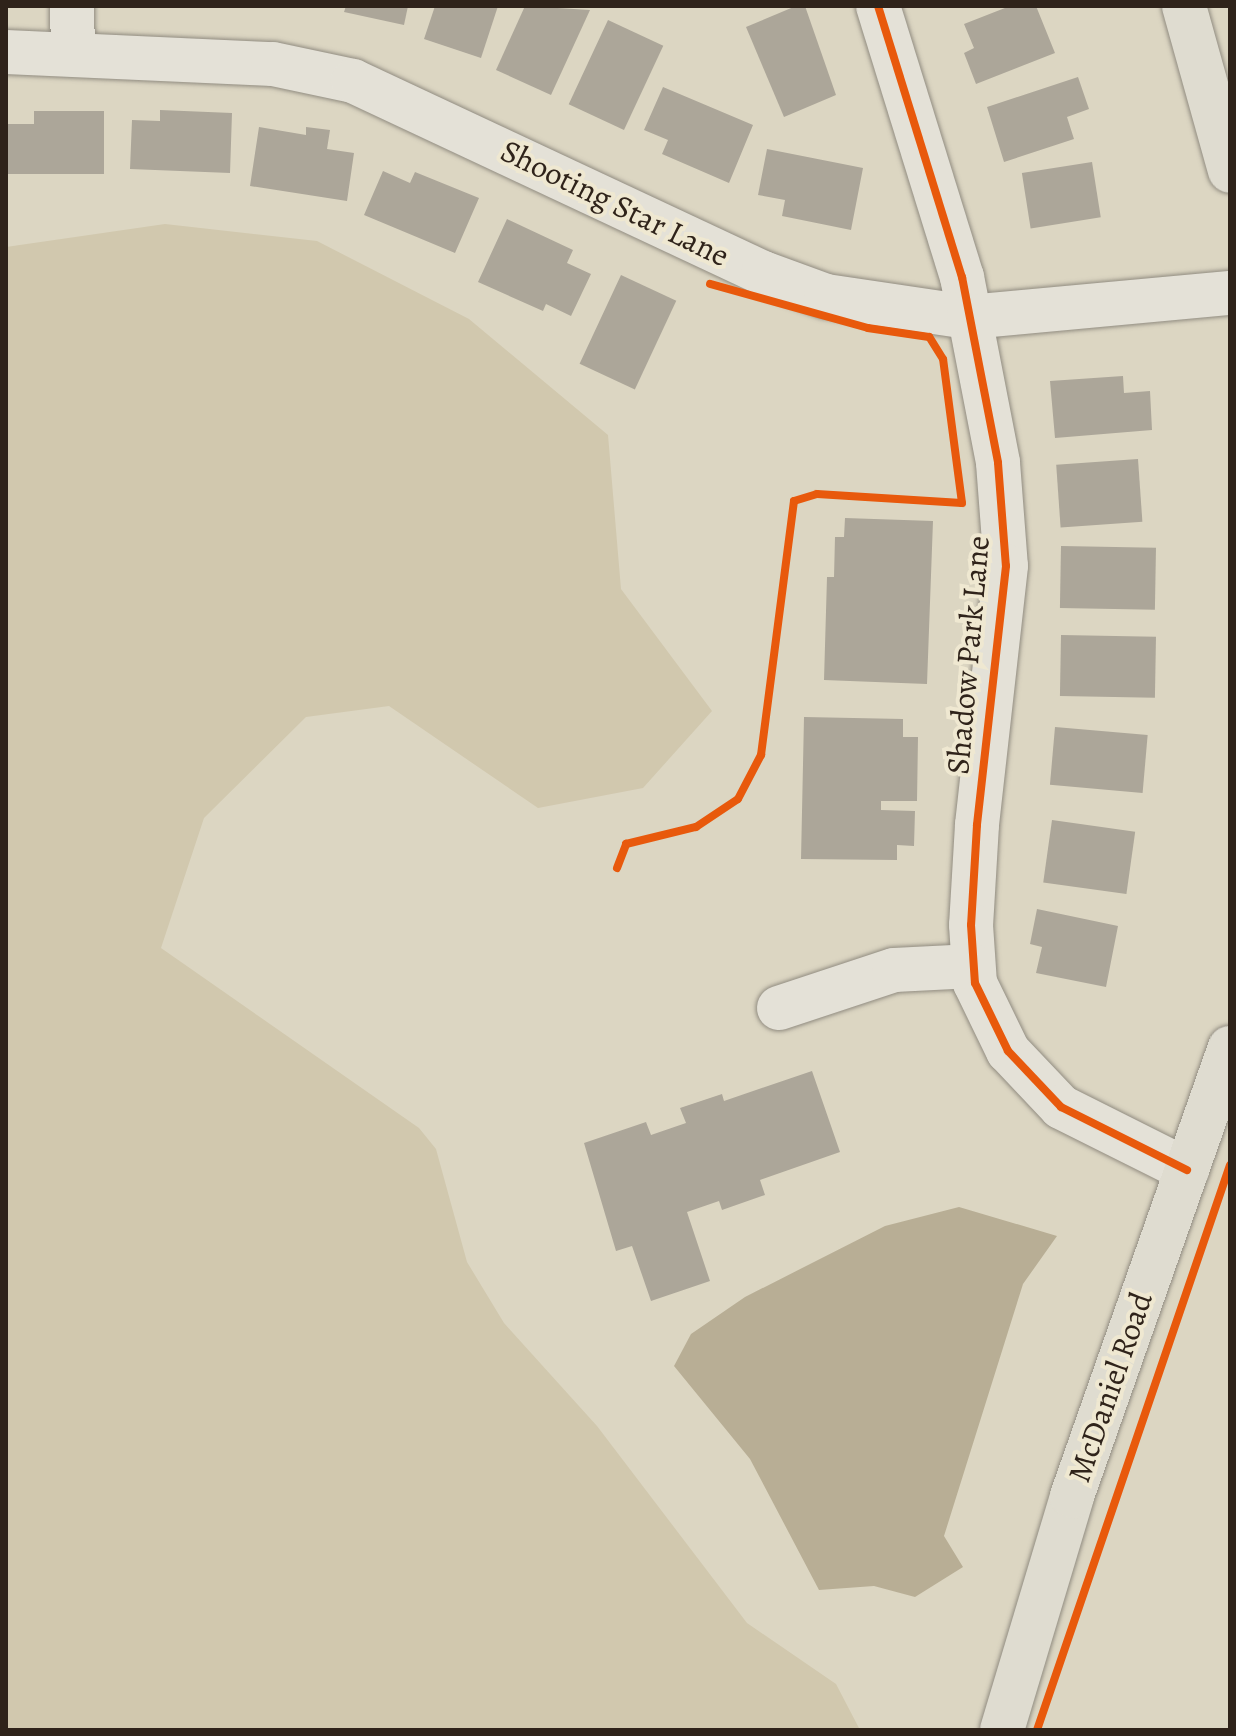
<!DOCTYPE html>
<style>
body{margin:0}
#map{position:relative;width:1236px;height:1736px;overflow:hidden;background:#dcd6c2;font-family:Alegreya,serif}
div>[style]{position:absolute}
.green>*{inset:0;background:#d1c8ae}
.water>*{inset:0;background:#b8ae95}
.building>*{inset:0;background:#aca699;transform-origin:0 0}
.roads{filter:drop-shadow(0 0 2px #918c81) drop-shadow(0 0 2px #918c81)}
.minor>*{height:44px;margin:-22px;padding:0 22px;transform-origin:22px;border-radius:22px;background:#e4e1d7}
.major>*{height:44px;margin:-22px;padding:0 22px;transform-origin:22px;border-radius:22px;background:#dfdcd0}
.cycleway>*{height:8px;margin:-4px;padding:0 4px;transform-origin:4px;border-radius:4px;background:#e8590c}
span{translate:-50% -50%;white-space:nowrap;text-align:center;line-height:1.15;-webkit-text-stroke:8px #efe8d1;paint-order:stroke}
.street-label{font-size:32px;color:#2f231a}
.frame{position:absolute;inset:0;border:8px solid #2f231a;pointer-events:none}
</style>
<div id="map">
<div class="green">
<div style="clip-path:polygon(165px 224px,317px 241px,469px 319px,608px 435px,621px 589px,712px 711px,643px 788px,538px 808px,389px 706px,306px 717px,204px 818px,161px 948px,419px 1128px,436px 1149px,467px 1262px,504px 1323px,597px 1426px,747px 1623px,836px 1684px,860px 1730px,6px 1730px,6px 247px)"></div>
</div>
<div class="water">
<div style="clip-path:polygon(959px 1207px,1057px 1236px,1023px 1284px,944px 1536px,963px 1567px,915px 1597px,874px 1586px,819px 1590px,750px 1459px,674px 1366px,691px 1334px,745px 1297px,885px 1226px)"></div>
</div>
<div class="building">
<div style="clip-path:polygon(346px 6px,408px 6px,404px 25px,344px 12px)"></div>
<div style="clip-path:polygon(435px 6px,498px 6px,481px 58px,424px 39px)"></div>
<div style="clip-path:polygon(525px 6px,590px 10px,551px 95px,496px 70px)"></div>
<div style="clip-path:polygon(796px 6px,805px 6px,836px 95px,784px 117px,746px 27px)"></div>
<div style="clip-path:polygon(1010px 6px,1036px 6px,1055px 53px,976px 84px,964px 53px,974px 48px,964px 24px)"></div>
<div style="left:608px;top:20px;width:61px;height:93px;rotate:25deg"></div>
<div style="clip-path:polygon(1078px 77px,1089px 109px,1067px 117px,1074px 139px,1004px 162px,987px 107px)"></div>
<div style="clip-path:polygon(663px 87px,753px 125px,729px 183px,662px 154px,668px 140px,644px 130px)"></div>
<div style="clip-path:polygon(160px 110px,232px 113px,230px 173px,130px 169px,132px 120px,160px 121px)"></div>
<div style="clip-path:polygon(34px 111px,104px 111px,104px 174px,6px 174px,6px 124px,34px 124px)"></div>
<div style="clip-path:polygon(259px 127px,306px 135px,306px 127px,330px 130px,327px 149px,354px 153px,347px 201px,250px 186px)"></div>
<div style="clip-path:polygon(767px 149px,863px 168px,851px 230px,782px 216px,785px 200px,758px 195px)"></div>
<div style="left:1092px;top:162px;width:56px;height:71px;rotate:81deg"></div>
<div style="clip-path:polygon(383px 171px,410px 183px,415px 172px,479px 198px,455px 253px,364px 215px)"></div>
<div style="clip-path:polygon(507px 219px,573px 250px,567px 263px,591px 274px,571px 316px,546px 304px,543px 311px,478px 282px)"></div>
<div style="left:621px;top:275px;width:61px;height:98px;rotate:25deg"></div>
<div style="clip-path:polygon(1123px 376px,1124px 393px,1150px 391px,1152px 430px,1055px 438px,1050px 381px)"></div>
<div style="left:1138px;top:459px;width:63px;height:82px;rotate:86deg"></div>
<div style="clip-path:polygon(845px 518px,933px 521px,927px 684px,824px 680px,827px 577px,834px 577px,835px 537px,844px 537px)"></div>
<div style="left:1061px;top:546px;width:95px;height:62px;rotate:1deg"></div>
<div style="left:1061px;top:635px;width:95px;height:61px;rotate:1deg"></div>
<div style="clip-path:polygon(804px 717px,903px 719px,903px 737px,918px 737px,917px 801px,881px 801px,881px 810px,915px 811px,914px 846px,897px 845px,897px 860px,801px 859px)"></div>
<div style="left:1055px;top:727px;width:93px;height:58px;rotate:5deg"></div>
<div style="left:1052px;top:820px;width:84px;height:63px;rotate:8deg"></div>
<div style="clip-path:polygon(1037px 909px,1118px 926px,1106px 987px,1036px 973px,1042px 947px,1030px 944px)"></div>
<div style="clip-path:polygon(812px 1071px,840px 1152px,760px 1180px,765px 1195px,722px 1210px,719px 1201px,687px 1212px,710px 1281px,651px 1301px,632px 1246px,616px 1251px,584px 1143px,646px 1122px,651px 1135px,686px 1123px,680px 1108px,722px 1094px,724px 1101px)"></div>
</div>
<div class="roads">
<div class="minor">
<div style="left:72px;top:6px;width:45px;rotate:88.7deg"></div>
<div style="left:878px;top:6px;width:284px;rotate:72.8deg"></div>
<div style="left:962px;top:277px;width:189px;rotate:79deg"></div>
<div style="left:998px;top:463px;width:103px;rotate:85.6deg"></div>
<div style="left:1006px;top:566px;width:261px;rotate:96.4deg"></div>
<div style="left:977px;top:825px;width:100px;rotate:93.4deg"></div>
<div style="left:971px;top:925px;width:58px;rotate:86.1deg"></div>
<div style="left:975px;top:983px;width:76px;rotate:64.1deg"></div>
<div style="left:1008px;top:1051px;width:77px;rotate:46.6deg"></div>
<div style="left:1061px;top:1107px;width:141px;rotate:26.6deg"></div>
<div style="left:6px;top:52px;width:267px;rotate:2.6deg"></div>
<div style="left:273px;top:64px;width:82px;rotate:12deg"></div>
<div style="left:353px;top:81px;width:453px;rotate:25.1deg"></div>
<div style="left:763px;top:273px;width:67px;rotate:20.1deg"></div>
<div style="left:826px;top:296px;width:145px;rotate:8.4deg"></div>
<div style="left:969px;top:317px;width:262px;rotate:-5.3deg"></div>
<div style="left:779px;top:1008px;width:121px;rotate:-18.3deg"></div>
<div style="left:894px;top:970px;width:79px;rotate:-2.9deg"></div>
</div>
<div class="major">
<div style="left:1184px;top:6px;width:171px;rotate:74.4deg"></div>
<div style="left:1002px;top:1730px;width:244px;rotate:-73.3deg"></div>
<div style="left:1072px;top:1496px;width:475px;rotate:-70.6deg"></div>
</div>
</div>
<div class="cycleway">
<div style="left:878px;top:6px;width:284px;rotate:72.8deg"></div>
<div style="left:962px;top:277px;width:189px;rotate:79deg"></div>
<div style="left:998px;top:463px;width:103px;rotate:85.6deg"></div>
<div style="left:1006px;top:566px;width:261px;rotate:96.4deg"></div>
<div style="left:977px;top:825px;width:100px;rotate:93.4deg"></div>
<div style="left:971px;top:925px;width:58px;rotate:86.1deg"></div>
<div style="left:975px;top:983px;width:76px;rotate:64.1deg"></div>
<div style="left:1008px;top:1051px;width:77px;rotate:46.6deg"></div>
<div style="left:1061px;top:1107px;width:141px;rotate:26.6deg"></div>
<div style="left:617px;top:868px;width:26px;rotate:-69deg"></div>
<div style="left:626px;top:844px;width:72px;rotate:-13.7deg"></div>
<div style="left:696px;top:827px;width:50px;rotate:-33.7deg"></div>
<div style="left:738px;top:799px;width:50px;rotate:-62.4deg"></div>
<div style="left:761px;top:755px;width:256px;rotate:-82.6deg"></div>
<div style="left:794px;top:501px;width:24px;rotate:-17deg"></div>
<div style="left:817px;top:494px;width:145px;rotate:3.6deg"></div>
<div style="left:962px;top:503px;width:145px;rotate:-97.5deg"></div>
<div style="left:943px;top:359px;width:26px;rotate:-122deg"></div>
<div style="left:929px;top:337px;width:62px;rotate:-171.6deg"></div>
<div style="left:868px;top:328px;width:164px;rotate:-164.4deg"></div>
<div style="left:1037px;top:1730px;width:597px;rotate:-71.14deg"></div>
</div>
<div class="street-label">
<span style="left:615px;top:203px;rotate:26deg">Shooting Star Lane</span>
<span style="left:968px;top:655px;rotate:-85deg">Shadow Park Lane</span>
<span style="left:1110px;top:1387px;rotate:-71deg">McDaniel Road</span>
</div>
<div class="frame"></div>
</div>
